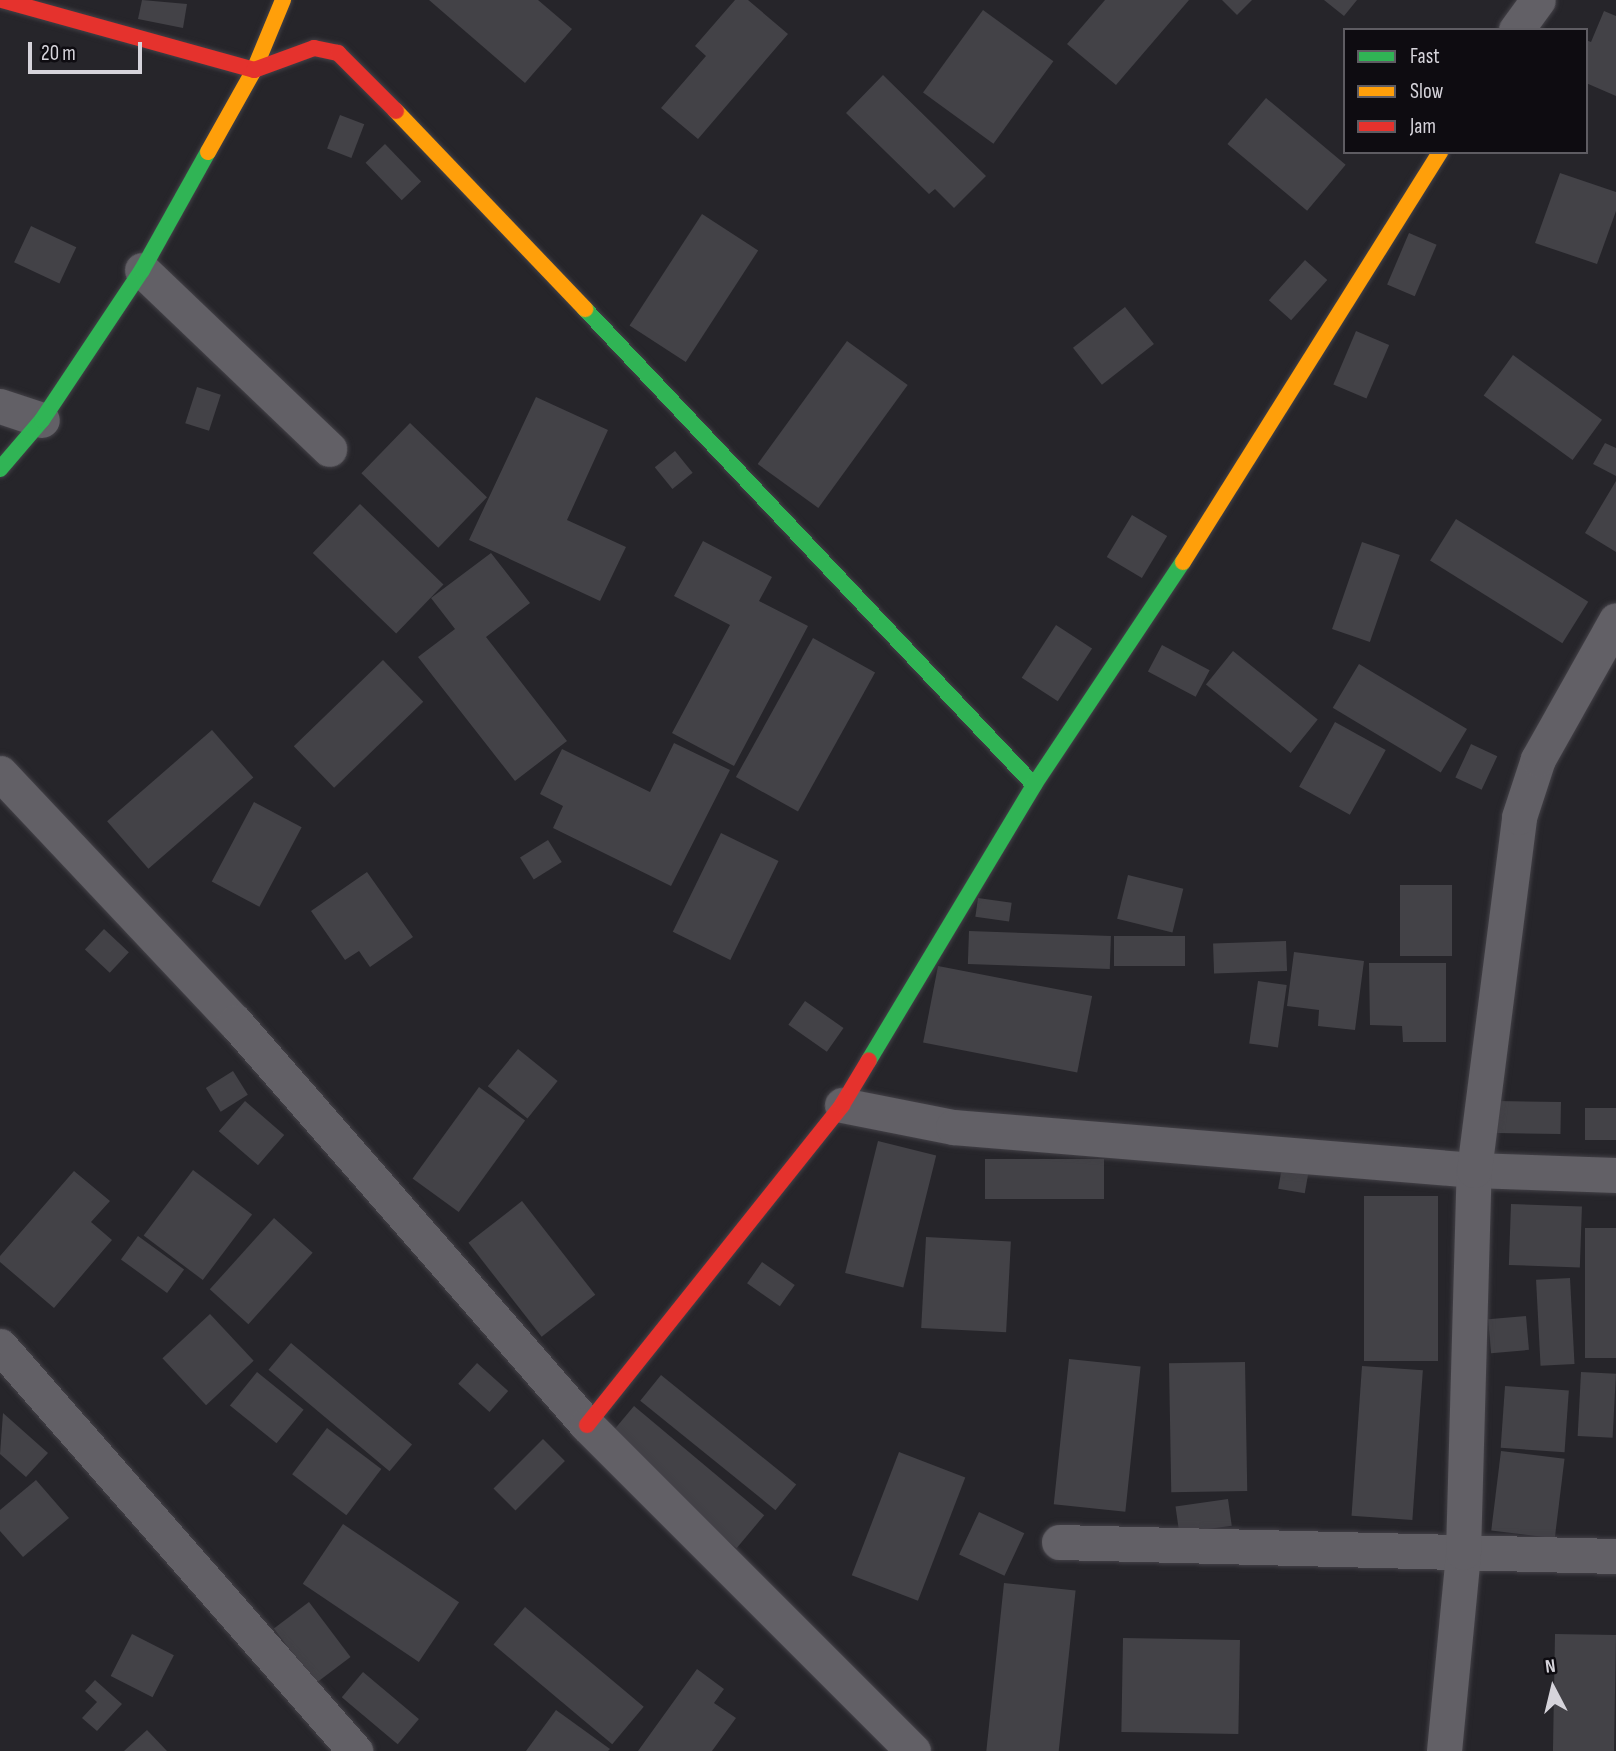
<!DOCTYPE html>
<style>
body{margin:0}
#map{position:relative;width:1616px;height:1751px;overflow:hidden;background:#26252a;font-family:"Sofia Sans Condensed",sans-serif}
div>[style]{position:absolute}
.building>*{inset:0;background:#434247;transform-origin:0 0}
.roads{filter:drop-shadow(0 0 2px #434147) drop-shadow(0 0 2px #434147)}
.street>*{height:35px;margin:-17.5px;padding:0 17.5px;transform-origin:17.5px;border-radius:17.5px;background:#626066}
.fast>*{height:16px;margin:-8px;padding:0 8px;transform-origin:8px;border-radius:8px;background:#30b455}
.slow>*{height:16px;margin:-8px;padding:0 8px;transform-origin:8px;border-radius:8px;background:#ff9f0a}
.jam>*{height:16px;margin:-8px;padding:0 8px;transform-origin:8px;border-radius:8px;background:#e5322d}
span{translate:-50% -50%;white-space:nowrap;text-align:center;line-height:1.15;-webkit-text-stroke:5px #0e0c11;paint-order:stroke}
.legend{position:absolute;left:1343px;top:28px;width:245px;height:126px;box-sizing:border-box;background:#0e0c11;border:2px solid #5e5c62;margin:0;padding:9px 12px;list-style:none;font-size:21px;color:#d6d4db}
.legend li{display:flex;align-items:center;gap:14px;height:35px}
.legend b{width:35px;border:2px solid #5e5c62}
.north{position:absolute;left:1518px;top:1653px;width:70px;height:70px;-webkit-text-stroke:5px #0e0c11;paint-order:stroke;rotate:353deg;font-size:19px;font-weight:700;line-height:28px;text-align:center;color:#d6d4db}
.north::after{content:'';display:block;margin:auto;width:24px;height:32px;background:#d6d4db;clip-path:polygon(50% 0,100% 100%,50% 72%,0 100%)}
.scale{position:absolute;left:28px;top:42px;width:114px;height:32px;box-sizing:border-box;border:4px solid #d6d4db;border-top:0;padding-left:9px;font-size:21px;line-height:24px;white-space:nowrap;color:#d6d4db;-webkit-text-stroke:5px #0e0c11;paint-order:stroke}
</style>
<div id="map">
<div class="building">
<div style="clip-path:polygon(142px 0,187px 4px,183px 28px,138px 19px)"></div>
<div style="clip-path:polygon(429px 0,538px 0,572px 29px,525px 83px)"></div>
<div style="clip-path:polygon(735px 0,748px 0,788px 34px,698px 139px,661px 108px,706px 56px,695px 46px)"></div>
<div style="clip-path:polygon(1105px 0,1189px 0,1116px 85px,1067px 44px)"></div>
<div style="clip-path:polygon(1222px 0,1252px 0,1237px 15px)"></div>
<div style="clip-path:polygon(1324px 0,1357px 0,1344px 16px)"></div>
<div style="left:983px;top:10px;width:87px;height:102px;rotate:36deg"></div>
<div style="clip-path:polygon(1604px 11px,1616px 16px,1616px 96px,1586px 83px,1586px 40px,1591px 42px)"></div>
<div style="clip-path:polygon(883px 75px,986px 176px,954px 208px,935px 189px,929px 194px,846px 113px)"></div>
<div style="left:1266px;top:98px;width:104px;height:60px;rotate:40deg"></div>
<div style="left:340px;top:115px;width:26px;height:36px;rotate:21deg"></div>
<div style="left:385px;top:144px;width:52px;height:27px;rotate:46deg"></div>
<div style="clip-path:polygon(1560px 173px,1616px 192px,1616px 211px,1597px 264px,1535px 243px)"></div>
<div style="left:702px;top:214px;width:67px;height:133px;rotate:33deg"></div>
<div style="left:31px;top:226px;width:50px;height:40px;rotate:25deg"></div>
<div style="left:1409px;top:233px;width:30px;height:56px;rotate:23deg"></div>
<div style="left:1305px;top:260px;width:30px;height:54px;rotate:42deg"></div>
<div style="left:1125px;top:307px;width:47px;height:66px;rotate:52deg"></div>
<div style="left:1356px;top:331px;width:36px;height:58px;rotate:23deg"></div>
<div style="left:847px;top:341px;width:75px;height:152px;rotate:36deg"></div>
<div style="left:1513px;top:355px;width:110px;height:50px;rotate:36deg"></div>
<div style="left:197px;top:387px;width:25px;height:38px;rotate:18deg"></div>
<div style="clip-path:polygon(536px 397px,608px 430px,567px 520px,626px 547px,600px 601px,469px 540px)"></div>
<div style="left:410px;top:423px;width:107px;height:70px;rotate:44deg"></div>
<div style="clip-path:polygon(1605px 443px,1616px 448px,1616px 476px,1593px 464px)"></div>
<div style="left:675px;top:451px;width:28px;height:26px;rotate:51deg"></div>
<div style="clip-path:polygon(1616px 481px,1616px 552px,1585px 533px)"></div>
<div style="left:360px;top:504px;width:116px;height:68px;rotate:44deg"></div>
<div style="left:1132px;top:515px;width:41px;height:49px;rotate:31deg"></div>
<div style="left:1456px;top:519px;width:156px;height:49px;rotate:32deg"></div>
<div style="clip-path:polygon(703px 541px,772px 577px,759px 601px,808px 626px,734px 766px,672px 733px,730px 625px,674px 596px)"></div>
<div style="left:1362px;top:542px;width:40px;height:92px;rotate:19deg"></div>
<div style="clip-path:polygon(491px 553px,530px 603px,486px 637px,567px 741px,515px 781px,418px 657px,455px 629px,431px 598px)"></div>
<div style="left:1056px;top:625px;width:43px;height:63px;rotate:33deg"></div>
<div style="left:813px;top:638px;width:71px;height:159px;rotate:29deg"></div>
<div style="left:1162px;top:645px;width:54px;height:30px;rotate:28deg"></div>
<div style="left:1233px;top:651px;width:109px;height:43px;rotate:39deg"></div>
<div style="left:383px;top:660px;width:58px;height:124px;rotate:46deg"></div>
<div style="left:1359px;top:664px;width:126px;height:51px;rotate:31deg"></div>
<div style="left:1335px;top:722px;width:58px;height:74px;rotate:29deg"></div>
<div style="left:212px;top:730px;width:63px;height:139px;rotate:49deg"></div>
<div style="clip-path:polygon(674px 743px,730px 770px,671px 886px,553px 828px,563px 806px,540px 794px,562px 749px,650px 792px)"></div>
<div style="left:1471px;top:744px;width:29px;height:37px;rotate:25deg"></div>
<div style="left:254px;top:802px;width:54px;height:90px;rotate:28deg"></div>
<div style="left:721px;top:833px;width:64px;height:110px;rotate:26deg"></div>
<div style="left:548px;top:840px;width:26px;height:33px;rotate:58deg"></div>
<div style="clip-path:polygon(367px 872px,413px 937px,370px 967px,359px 951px,345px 960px,311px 911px)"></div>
<div style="left:1128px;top:875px;width:57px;height:45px;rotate:14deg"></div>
<div style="left:1400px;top:885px;width:52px;height:71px"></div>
<div style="left:978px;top:898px;width:34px;height:19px;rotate:8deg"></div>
<div style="left:104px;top:929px;width:34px;height:28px;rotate:43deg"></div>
<div style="left:969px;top:931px;width:142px;height:33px;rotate:2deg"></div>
<div style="left:1185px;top:936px;width:30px;height:71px;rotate:90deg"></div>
<div style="left:1286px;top:941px;width:30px;height:73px;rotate:88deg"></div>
<div style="clip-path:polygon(1294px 952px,1364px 961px,1355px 1030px,1318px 1026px,1319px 1010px,1287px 1006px)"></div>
<div style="clip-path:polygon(1369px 963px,1446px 963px,1446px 1042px,1403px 1042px,1402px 1026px,1370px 1025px)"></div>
<div style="left:938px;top:966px;width:157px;height:78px;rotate:11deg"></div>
<div style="left:1258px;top:981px;width:29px;height:63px;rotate:8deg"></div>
<div style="left:805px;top:1001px;width:47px;height:29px;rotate:35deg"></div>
<div style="left:518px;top:1049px;width:51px;height:48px;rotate:39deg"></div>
<div style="left:233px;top:1071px;width:28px;height:32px;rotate:58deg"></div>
<div style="left:479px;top:1087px;width:57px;height:113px;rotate:36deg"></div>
<div style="left:245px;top:1101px;width:52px;height:40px;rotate:41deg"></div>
<div style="left:1497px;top:1101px;width:64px;height:32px;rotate:1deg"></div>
<div style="left:1616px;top:1108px;width:32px;height:31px;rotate:90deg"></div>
<div style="left:878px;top:1141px;width:60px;height:136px;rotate:14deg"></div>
<div style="left:985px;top:1159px;width:119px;height:40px"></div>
<div style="left:1282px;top:1167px;width:27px;height:22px;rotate:10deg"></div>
<div style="left:193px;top:1170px;width:74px;height:82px;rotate:37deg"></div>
<div style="clip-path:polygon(74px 1171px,110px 1201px,91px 1222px,112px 1240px,54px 1308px,0 1262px,0 1256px)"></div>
<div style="left:1364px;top:1196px;width:74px;height:165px"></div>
<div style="left:522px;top:1201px;width:119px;height:68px;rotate:52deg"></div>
<div style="left:1511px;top:1204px;width:71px;height:61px;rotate:2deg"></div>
<div style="left:274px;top:1218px;width:52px;height:96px;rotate:42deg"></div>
<div style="left:1616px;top:1228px;width:130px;height:31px;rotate:90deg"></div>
<div style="left:138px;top:1236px;width:57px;height:29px;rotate:36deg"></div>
<div style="left:926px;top:1237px;width:85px;height:91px;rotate:3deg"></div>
<div style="left:762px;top:1262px;width:40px;height:26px;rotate:35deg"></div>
<div style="left:1570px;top:1278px;width:86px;height:34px;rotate:87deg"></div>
<div style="left:210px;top:1314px;width:64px;height:65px;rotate:47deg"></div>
<div style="left:1526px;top:1316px;width:34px;height:38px;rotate:85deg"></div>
<div style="left:291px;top:1343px;width:158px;height:35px;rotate:40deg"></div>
<div style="left:1069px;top:1359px;width:72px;height:146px;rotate:6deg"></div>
<div style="left:1245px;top:1362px;width:129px;height:76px;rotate:89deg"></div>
<div style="left:477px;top:1363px;width:42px;height:28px;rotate:42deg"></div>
<div style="left:1362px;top:1366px;width:61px;height:150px;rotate:4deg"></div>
<div style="left:257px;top:1372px;width:60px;height:43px;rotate:39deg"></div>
<div style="left:1581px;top:1372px;width:35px;height:64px;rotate:3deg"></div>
<div style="left:661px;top:1375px;width:174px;height:33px;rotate:39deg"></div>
<div style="left:1505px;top:1386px;width:64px;height:62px;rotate:4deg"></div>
<div style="left:634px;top:1406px;width:170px;height:43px;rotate:40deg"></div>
<div style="clip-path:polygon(3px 1413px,48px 1453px,26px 1477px,0 1454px)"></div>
<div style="left:327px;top:1428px;width:68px;height:58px;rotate:37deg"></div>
<div style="left:543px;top:1439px;width:31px;height:70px;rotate:45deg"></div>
<div style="left:1501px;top:1451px;width:64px;height:80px;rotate:7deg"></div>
<div style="left:899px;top:1452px;width:71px;height:132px;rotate:21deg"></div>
<div style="clip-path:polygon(36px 1480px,69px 1518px,23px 1557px,0 1531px,0 1510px)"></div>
<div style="left:1228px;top:1499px;width:27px;height:53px;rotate:82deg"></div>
<div style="left:979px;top:1512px;width:50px;height:47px;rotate:25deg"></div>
<div style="left:343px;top:1524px;width:140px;height:72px;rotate:34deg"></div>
<div style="left:1004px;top:1583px;width:72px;height:169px;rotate:6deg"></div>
<div style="left:309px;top:1602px;width:69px;height:44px;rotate:53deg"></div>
<div style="left:525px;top:1607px;width:155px;height:49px;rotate:40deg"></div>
<div style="left:132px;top:1634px;width:47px;height:47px;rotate:27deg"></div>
<div style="left:1555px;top:1634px;width:61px;height:117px;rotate:1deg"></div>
<div style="left:1123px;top:1638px;width:117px;height:94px;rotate:1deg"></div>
<div style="clip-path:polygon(697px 1669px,724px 1689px,714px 1703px,736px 1718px,712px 1751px,638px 1751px)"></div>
<div style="left:363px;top:1672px;width:73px;height:33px;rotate:40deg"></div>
<div style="clip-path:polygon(95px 1680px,122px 1704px,97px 1731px,82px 1718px,97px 1702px,85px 1691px)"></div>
<div style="clip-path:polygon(556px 1710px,610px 1749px,608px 1751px,526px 1751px)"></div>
<div style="clip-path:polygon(147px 1730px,167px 1751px,124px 1751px)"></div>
</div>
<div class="roads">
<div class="street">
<div style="left:1516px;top:30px;width:37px;rotate:-54deg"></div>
<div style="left:142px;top:270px;width:259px;rotate:43.7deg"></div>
<div style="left:0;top:406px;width:44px;rotate:18.4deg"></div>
<div style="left:0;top:773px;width:342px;rotate:46.7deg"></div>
<div style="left:235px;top:1022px;width:535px;rotate:48.86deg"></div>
<div style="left:587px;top:1425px;width:461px;rotate:45deg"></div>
<div style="left:842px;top:1105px;width:113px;rotate:11.2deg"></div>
<div style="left:953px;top:1127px;width:523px;rotate:4.72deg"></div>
<div style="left:1474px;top:1170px;width:142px;rotate:2deg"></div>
<div style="left:0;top:1346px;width:539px;rotate:48.76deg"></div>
<div style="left:1059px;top:1542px;width:557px;rotate:1.44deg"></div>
<div style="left:1444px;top:1751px;width:200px;rotate:-84.5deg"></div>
<div style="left:1463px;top:1552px;width:382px;rotate:-88.4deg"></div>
<div style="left:1474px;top:1170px;width:356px;rotate:-82.7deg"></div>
<div style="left:1519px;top:817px;width:61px;rotate:-71.9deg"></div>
<div style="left:1538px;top:759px;width:159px;rotate:-60.7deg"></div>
</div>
<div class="fast">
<div style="left:585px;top:309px;width:654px;rotate:46.67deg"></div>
<div style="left:0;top:469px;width:65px;rotate:-49.4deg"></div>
<div style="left:42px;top:420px;width:180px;rotate:-56.3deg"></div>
<div style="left:142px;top:270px;width:135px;rotate:-60.8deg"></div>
<div style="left:869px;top:1060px;width:321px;rotate:-59deg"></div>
<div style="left:1034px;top:785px;width:268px;rotate:-56.3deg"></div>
</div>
<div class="slow">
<div style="left:396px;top:111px;width:274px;rotate:46.3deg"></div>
<div style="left:208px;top:152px;width:94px;rotate:-60.7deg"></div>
<div style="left:254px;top:70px;width:76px;rotate:-67.5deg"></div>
<div style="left:1183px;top:562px;width:484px;rotate:-57.9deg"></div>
</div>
<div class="jam">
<div style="left:2px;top:0;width:262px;rotate:15.5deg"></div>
<div style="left:254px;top:70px;width:64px;rotate:-20.1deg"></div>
<div style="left:314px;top:48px;width:25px;rotate:12deg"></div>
<div style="left:338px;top:53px;width:82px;rotate:45deg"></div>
<div style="left:587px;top:1425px;width:409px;rotate:-51.4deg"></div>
<div style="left:842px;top:1105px;width:52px;rotate:-59deg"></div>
</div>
</div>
<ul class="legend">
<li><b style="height:9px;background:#30b455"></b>Fast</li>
<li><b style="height:9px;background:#ff9f0a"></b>Slow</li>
<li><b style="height:9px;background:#e5322d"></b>Jam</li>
</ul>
<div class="north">N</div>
<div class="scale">20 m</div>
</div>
